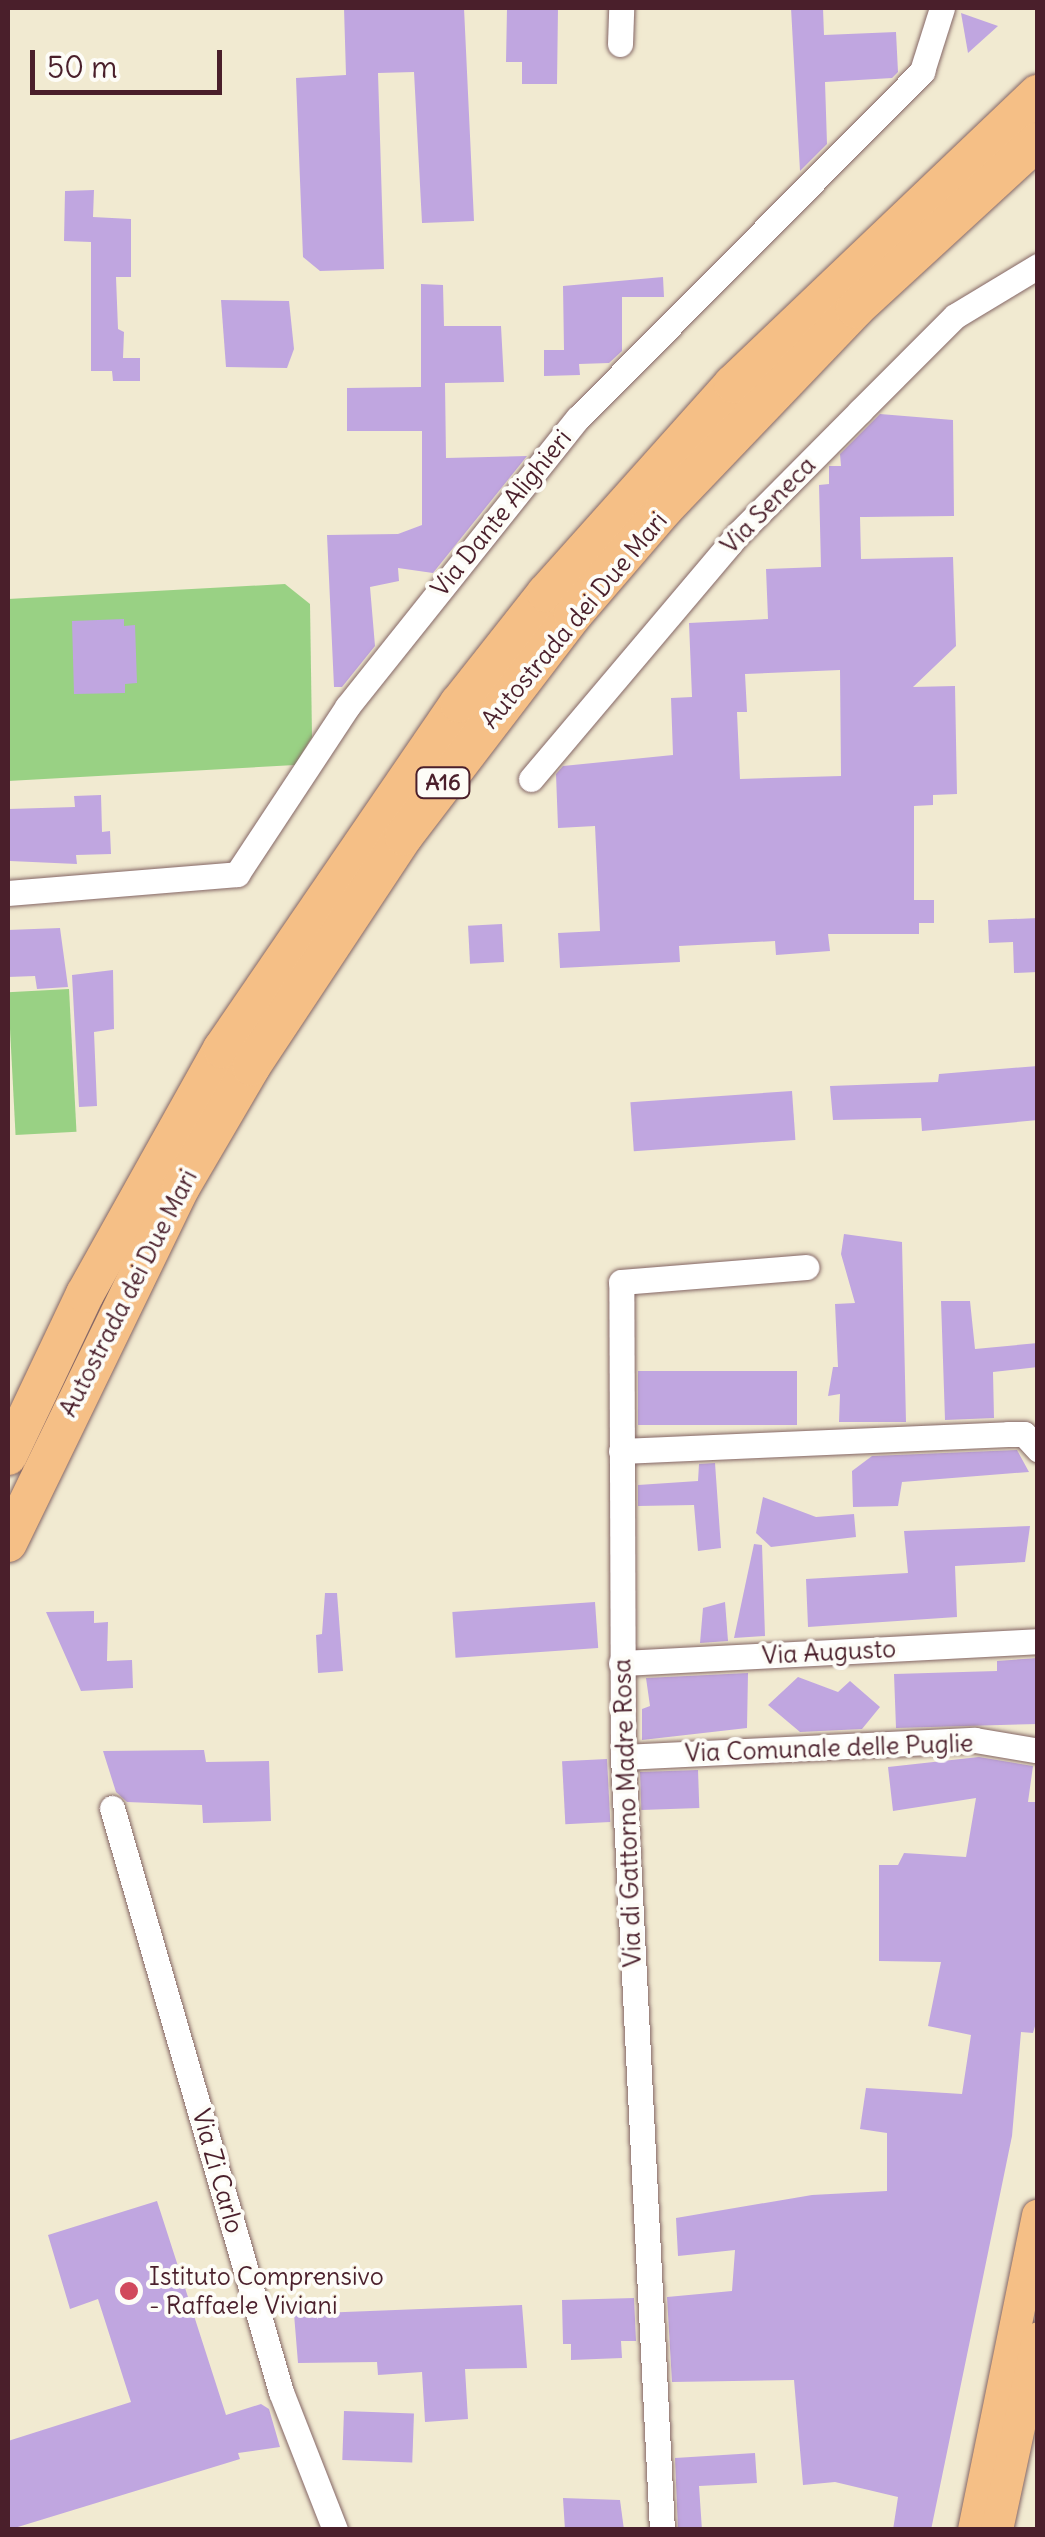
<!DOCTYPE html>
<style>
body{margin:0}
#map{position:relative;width:1045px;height:2537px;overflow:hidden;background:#f1ead1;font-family:Delius,sans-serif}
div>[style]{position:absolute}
.green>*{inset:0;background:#99d184;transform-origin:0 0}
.building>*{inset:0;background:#c0a6e0;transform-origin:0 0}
.roads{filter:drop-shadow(0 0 2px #846665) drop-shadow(0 0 2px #846665)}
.minor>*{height:25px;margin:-12.5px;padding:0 12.5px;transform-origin:12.5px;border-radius:12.5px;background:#fff}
.major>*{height:32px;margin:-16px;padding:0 16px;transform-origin:16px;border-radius:16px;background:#f5bf86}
.highway>*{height:38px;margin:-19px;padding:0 19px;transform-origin:19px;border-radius:19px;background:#f5bf86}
.dots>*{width:28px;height:28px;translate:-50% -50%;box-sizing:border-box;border:5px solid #fdfcf7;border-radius:50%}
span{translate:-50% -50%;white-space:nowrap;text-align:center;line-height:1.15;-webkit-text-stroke:8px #fdfcf7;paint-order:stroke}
.shield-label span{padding:2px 8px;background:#fdfcf7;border:2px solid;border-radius:8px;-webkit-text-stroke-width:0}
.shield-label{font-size:22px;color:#4a1f2b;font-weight:700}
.street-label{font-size:25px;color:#4a1f2b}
.poi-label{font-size:25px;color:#4a1f2b}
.left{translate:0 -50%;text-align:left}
.frame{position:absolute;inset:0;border:10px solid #4a1f2b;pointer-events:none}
.scale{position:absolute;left:30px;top:50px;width:192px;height:45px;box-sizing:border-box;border:5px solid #4a1f2b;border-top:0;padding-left:12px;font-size:30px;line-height:35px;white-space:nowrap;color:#4a1f2b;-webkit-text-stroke:8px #fdfcf7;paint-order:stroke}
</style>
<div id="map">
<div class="green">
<div style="clip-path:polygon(285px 584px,310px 604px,312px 737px,295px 765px,8px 781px,8px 599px)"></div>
<div style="left:69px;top:989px;width:143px;height:61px;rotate:87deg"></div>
</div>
<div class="building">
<div style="clip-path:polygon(344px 8px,464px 8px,474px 221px,422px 223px,414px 72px,378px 73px,384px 269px,320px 271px,303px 257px,296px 78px,346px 75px)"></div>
<div style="clip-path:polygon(507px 8px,558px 8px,557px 84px,522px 84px,522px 62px,506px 62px)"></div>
<div style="clip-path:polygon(791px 8px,823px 8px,824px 35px,896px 32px,898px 72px,892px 78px,825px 82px,827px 144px,800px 171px)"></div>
<div style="clip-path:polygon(961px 13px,998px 26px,968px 53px)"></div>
<div style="clip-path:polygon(94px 190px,93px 217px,131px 219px,131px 277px,116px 277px,118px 329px,124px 332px,123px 358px,140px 358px,140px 381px,113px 381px,112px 371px,91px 371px,91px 242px,64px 241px,65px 191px)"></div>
<div style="clip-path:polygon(663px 277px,664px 297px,622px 297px,622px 351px,609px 363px,579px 364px,580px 375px,544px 376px,544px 350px,564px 350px,563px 286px)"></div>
<div style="clip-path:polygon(421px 284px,443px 285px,444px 326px,501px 326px,504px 382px,445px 383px,446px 458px,527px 456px,433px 573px,398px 568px,399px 581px,370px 587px,375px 646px,342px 687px,334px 687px,327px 535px,398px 534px,422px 525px,422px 431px,347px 431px,347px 388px,421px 387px)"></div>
<div style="clip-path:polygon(221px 300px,289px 301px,294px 349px,287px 368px,226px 367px)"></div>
<div style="clip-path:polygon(evenodd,880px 414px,953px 420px,954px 516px,860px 517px,861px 559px,953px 557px,956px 646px,913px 687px,955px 686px,957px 794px,933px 795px,933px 805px,914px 806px,914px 900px,934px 900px,934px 923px,919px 923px,919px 934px,828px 934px,830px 951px,776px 955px,775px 941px,679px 946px,680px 962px,560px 968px,558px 933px,600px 931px,595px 826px,558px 828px,556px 774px,563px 766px,673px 755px,671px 698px,692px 697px,689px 623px,768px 619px,766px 569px,821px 567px,819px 485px,829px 484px,829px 466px,841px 466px,840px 454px,880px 414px,840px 670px,841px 776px,740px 779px,737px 712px,747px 712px,745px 674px,840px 670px)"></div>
<div style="clip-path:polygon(124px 619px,124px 626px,135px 625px,137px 683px,125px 684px,125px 693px,74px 694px,72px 621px)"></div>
<div style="clip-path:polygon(101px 795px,102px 832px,110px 831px,111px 854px,76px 855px,77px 864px,10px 861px,8px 809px,75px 807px,74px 796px)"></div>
<div style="clip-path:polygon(1038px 918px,1038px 972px,1014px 973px,1013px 942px,989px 943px,988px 920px)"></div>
<div style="left:502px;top:924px;width:38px;height:34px;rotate:87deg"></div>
<div style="clip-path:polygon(60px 928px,68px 987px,37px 989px,35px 976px,8px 977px,8px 930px)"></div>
<div style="clip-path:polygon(113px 970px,114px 1029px,94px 1032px,97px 1106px,79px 1107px,72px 975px)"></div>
<div style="clip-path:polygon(1038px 1066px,1038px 1120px,922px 1131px,921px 1118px,833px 1120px,830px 1086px,938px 1082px,939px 1074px)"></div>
<div style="left:792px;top:1091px;width:49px;height:162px;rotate:86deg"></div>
<div style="clip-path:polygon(844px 1234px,902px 1242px,906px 1422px,839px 1422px,840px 1394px,828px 1396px,833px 1367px,838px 1367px,835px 1304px,855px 1303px,841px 1254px)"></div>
<div style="clip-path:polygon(941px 1301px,970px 1301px,975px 1349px,1038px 1343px,1038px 1367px,993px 1372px,994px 1418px,945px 1420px)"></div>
<div style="left:797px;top:1371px;width:54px;height:159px;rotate:90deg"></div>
<div style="clip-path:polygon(1017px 1450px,1029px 1472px,902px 1482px,898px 1506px,853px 1507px,852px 1471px,872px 1456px)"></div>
<div style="clip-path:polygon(715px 1463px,721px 1548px,698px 1551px,694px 1505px,638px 1506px,638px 1485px,698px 1481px,699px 1464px)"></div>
<div style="clip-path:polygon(763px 1497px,816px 1517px,854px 1514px,856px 1537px,771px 1547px,756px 1533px)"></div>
<div style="clip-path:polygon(1030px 1526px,1025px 1562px,955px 1566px,957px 1617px,808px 1627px,806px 1579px,908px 1573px,904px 1531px)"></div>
<div style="clip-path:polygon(754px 1544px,762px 1545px,765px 1636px,734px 1638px)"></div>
<div style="clip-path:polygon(325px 1593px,337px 1593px,343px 1671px,318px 1673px,316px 1635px,322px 1634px)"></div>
<div style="left:595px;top:1602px;width:46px;height:143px;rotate:86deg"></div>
<div style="clip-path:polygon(725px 1602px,728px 1641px,700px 1643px,703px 1608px)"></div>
<div style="clip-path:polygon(94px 1611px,94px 1623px,108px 1622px,107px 1661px,132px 1660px,133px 1688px,81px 1691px,46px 1612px)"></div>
<div style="clip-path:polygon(1038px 1658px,1038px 1724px,896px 1728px,894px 1674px,997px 1671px,997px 1661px)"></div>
<div style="clip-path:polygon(748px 1673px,747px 1728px,642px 1740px,642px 1709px,650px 1706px,646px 1678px)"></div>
<div style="clip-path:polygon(798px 1677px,838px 1692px,850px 1681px,880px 1707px,862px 1729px,800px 1732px,768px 1705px)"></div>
<div style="clip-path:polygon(204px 1750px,206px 1762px,269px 1761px,271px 1821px,203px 1823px,202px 1805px,127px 1802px,116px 1792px,103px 1751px)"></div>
<div style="clip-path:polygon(979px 1757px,1033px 1766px,1028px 1802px,1038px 1802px,1038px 2016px,1033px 2033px,1021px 2032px,1012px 2136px,931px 2530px,893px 2530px,898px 2497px,835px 2482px,803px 2485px,794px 2380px,672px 2382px,667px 2297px,732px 2291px,735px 2250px,678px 2256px,676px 2218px,812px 2195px,887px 2191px,887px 2133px,860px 2129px,866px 2088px,962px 2094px,971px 2035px,928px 2026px,941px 1962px,879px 1961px,879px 1865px,898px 1865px,904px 1853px,966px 1857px,976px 1798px,893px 1811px,888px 1767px)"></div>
<div style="left:607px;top:1759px;width:63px;height:45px;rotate:87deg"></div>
<div style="left:698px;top:1770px;width:38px;height:58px;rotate:88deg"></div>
<div style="clip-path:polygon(157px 2201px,226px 2415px,261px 2404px,269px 2409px,280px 2447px,238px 2453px,240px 2459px,8px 2530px,8px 2441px,131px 2402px,98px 2299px,70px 2309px,48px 2235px)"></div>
<div style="clip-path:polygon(634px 2298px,636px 2341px,621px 2341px,622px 2358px,571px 2360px,571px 2344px,563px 2344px,562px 2300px)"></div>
<div style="clip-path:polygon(522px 2305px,527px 2368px,465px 2369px,468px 2419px,425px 2422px,422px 2372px,378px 2375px,377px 2362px,298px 2363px,294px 2314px)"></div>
<div style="left:344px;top:2411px;width:70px;height:49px;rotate:2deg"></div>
<div style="clip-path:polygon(755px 2453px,757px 2483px,699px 2486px,702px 2530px,678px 2530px,675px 2458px)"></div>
<div style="clip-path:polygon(563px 2498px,620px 2500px,624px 2530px,565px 2530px)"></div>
</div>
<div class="roads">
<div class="minor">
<div style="left:620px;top:44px;width:36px;rotate:-88deg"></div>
<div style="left:531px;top:779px;width:322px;rotate:-49.8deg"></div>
<div style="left:739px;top:533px;width:172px;rotate:-45.2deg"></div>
<div style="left:860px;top:411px;width:134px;rotate:-45deg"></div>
<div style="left:955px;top:316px;width:97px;rotate:-31.1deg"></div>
<div style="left:8px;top:893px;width:230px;rotate:-4.7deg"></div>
<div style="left:237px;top:874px;width:200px;rotate:-56.6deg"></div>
<div style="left:347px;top:707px;width:370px;rotate:-51.4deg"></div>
<div style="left:578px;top:418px;width:489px;rotate:-45.2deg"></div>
<div style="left:922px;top:71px;width:66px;rotate:-72.4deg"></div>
<div style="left:621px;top:1451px;width:387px;rotate:-2.5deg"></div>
<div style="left:1008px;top:1434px;width:16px"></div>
<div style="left:1024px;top:1434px;width:21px;rotate:47deg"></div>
<div style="left:621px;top:1663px;width:418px;rotate:-3deg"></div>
<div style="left:623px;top:1757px;width:352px;rotate:-2.8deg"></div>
<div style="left:975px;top:1740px;width:60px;rotate:9.6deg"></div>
<div style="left:112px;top:1808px;width:608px;rotate:73.86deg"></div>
<div style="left:281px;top:2392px;width:148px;rotate:68.6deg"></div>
<div style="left:662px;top:2530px;width:774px;rotate:-92.89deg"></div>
<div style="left:623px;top:1757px;width:475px;rotate:-90.2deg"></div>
<div style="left:621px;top:1282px;width:186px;rotate:-4.6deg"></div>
</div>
<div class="major">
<div style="left:974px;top:2530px;width:321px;rotate:-78.5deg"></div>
<div style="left:997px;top:2530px;width:196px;rotate:-77.9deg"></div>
</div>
<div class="highway">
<div style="left:8px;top:1456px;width:179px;rotate:-64.6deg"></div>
<div style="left:85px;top:1294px;width:281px;rotate:-60.8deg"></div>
<div style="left:222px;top:1049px;width:419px;rotate:-55.6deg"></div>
<div style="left:459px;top:703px;width:140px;rotate:-51.7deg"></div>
<div style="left:546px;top:593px;width:280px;rotate:-48.2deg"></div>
<div style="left:733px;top:384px;width:421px;rotate:-43.6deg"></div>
<div style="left:8px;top:1543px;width:396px;rotate:-64.1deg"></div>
<div style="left:181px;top:1187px;width:139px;rotate:-59.7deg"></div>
<div style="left:251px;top:1067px;width:277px;rotate:-56.5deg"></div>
<div style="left:404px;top:836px;width:278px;rotate:-52.6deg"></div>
<div style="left:573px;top:615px;width:140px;rotate:-49.4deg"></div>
<div style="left:664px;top:509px;width:277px;rotate:-46.3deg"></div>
<div style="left:855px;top:309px;width:248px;rotate:-42.6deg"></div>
</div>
</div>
<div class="dots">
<div style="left:129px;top:2291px;background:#d1495b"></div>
</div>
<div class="shield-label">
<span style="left:443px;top:783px">A16</span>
</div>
<div class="street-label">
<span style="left:768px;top:505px;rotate:-46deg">Via Seneca</span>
<span style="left:501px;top:513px;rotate:-51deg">Via Dante Alighieri</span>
<span style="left:574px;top:620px;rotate:-50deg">Autostrada dei Due Mari</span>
<span style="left:128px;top:1293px;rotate:-63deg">Autostrada dei Due Mari</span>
<span style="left:829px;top:1652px;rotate:-3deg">Via Augusto</span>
<span style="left:829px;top:1748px;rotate:-2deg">Via Comunale delle Puglie</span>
<span style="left:627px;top:1813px;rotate:-92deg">Via di Gattorno Madre Rosa</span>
<span style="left:218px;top:2171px;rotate:74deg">Via Zi Carlo</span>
</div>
<div class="poi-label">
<span class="left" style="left:149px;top:2291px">Istituto Comprensivo<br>- Raffaele Viviani</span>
</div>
<div class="frame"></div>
<div class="scale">50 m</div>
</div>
